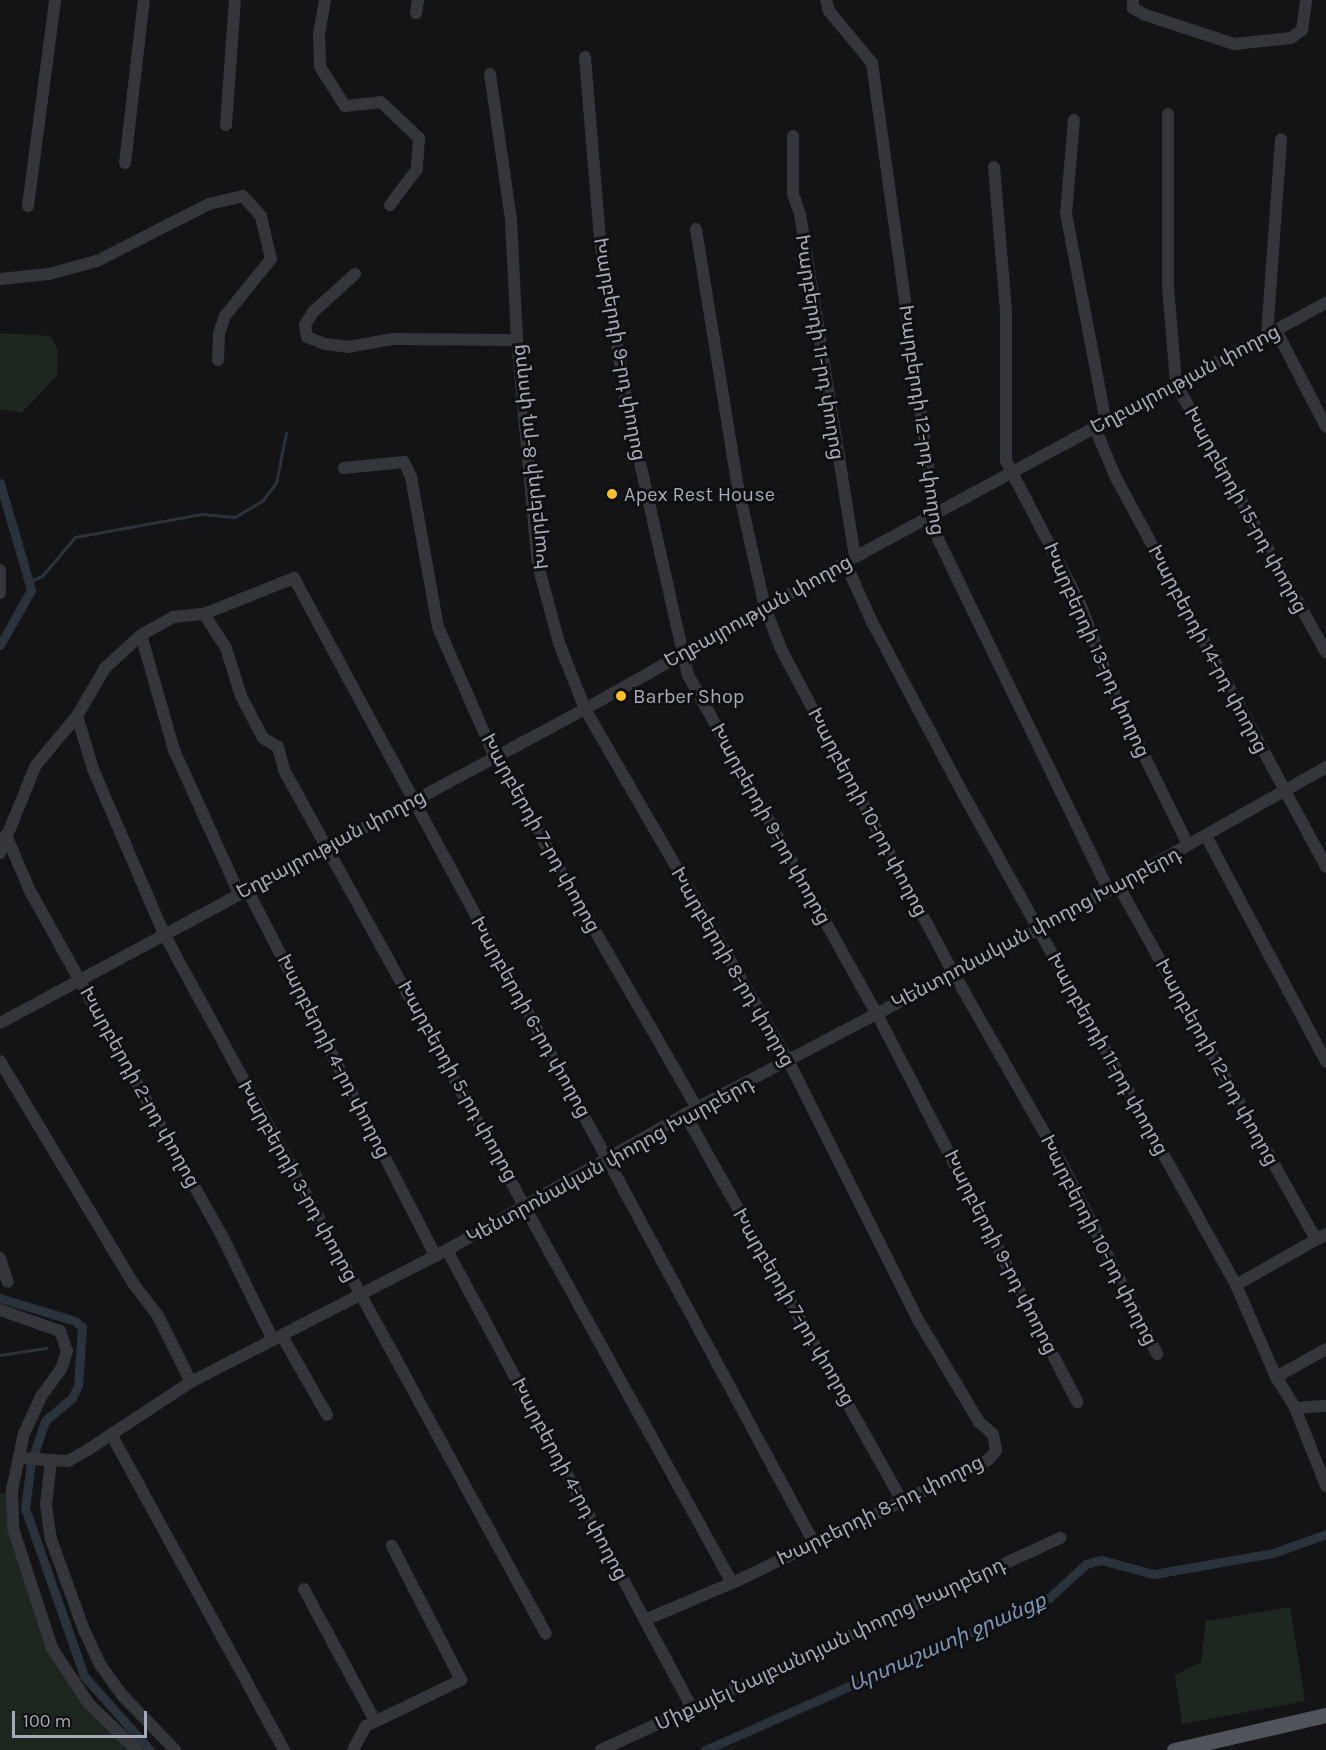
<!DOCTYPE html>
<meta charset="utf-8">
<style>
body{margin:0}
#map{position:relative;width:1326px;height:1750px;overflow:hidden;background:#141416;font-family:Karla,"Noto Sans Armenian",sans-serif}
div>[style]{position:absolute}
.green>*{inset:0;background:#1e2620}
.stream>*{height:3px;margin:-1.5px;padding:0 1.5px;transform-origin:1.5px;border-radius:1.5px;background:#2a323b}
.canal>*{height:9px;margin:-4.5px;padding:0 4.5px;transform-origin:4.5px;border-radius:4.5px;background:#2a323b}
.minor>*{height:12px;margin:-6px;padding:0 6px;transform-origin:6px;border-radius:6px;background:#35363b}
.major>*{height:15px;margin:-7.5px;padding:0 7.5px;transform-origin:7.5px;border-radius:7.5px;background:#51535b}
.dots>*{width:16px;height:16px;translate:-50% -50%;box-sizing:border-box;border:3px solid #100f11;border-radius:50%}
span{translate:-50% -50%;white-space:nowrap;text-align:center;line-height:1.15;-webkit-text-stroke:6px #100f11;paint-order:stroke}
.street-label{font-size:20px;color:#a6aab7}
.poi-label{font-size:20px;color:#a6aab7}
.left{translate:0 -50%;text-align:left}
.water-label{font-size:21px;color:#7b96b4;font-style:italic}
.scale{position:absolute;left:12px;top:1711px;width:135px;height:27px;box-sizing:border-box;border:3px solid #a6aab7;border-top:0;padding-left:8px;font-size:18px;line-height:21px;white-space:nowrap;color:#a6aab7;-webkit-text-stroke:4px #100f11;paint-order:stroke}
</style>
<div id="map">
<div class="green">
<div style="clip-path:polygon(0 333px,51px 336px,58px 351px,57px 376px,21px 413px,0 409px)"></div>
<div style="clip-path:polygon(7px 1492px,45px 1632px,84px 1702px,139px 1750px,0 1750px,0 1494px)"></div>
<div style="clip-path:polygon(1290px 1607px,1305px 1701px,1182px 1724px,1175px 1675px,1201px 1662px,1206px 1621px)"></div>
</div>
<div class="stream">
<div style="left:28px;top:582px;width:15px;rotate:-23deg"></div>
<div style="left:42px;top:576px;width:51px;rotate:-49.8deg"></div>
<div style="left:75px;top:537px;width:128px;rotate:-10.3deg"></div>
<div style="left:201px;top:514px;width:34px;rotate:5deg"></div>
<div style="left:235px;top:517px;width:33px;rotate:-31deg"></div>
<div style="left:263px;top:500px;width:21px;rotate:-53deg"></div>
<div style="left:276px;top:483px;width:51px;rotate:-78.7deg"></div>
<div style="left:0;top:1355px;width:47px;rotate:-8.7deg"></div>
</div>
<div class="canal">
<div style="left:0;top:483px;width:111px;rotate:73.8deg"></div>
<div style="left:31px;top:590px;width:63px;rotate:119.4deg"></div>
<div style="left:0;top:1298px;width:78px;rotate:17deg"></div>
<div style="left:75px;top:1321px;width:9px;rotate:41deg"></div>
<div style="left:82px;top:1327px;width:59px;rotate:93.9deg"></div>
<div style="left:78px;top:1386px;width:13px;rotate:117deg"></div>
<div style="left:72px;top:1398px;width:35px;rotate:140deg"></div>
<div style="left:45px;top:1421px;width:43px;rotate:108.9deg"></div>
<div style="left:31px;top:1462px;width:46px;rotate:97.4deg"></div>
<div style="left:25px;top:1508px;width:178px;rotate:70.6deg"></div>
<div style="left:84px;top:1676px;width:99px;rotate:48.3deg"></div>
<div style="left:705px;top:1750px;width:377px;rotate:-23.9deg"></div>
<div style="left:1050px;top:1597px;width:49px;rotate:-42.5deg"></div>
<div style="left:1086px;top:1564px;width:16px;rotate:-15deg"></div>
<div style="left:1101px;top:1560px;width:55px;rotate:14.8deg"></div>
<div style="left:1154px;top:1574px;width:121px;rotate:-10deg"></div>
<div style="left:1273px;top:1553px;width:56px;rotate:-19.7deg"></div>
</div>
<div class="minor">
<div style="left:325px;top:0;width:35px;rotate:100deg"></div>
<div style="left:319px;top:34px;width:33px;rotate:88deg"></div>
<div style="left:320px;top:67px;width:46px;rotate:57.3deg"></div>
<div style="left:345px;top:106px;width:36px;rotate:-6deg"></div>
<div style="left:381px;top:102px;width:52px;rotate:43.5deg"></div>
<div style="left:419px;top:138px;width:31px;rotate:94deg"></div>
<div style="left:417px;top:169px;width:45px;rotate:126.9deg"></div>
<div style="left:826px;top:0;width:11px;rotate:75deg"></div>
<div style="left:829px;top:11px;width:67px;rotate:50.4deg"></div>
<div style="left:872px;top:63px;width:481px;rotate:82.1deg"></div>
<div style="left:938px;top:539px;width:391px;rotate:64.1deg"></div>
<div style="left:1133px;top:0;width:8px;rotate:90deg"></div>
<div style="left:1133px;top:8px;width:12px;rotate:31deg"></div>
<div style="left:1143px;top:14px;width:96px;rotate:18.2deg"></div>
<div style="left:1234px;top:44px;width:57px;rotate:-6deg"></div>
<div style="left:1291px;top:38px;width:14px;rotate:-36deg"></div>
<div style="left:1302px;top:30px;width:30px;rotate:-82deg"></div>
<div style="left:416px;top:13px;width:13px;rotate:-81deg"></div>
<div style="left:585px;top:57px;width:185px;rotate:85.3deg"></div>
<div style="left:600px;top:241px;width:166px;rotate:80.7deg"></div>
<div style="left:627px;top:405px;width:277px;rotate:77.3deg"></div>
<div style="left:688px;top:675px;width:388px;rotate:60.9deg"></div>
<div style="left:877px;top:1014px;width:437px;rotate:62.7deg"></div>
<div style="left:490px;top:74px;width:148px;rotate:81.8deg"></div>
<div style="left:511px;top:220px;width:120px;rotate:87.1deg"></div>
<div style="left:517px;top:340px;width:226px;rotate:84.7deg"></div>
<div style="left:538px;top:565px;width:81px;rotate:74.9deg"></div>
<div style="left:559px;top:643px;width:71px;rotate:68.5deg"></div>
<div style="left:585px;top:709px;width:408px;rotate:60deg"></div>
<div style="left:789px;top:1062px;width:286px;rotate:63.4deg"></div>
<div style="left:917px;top:1318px;width:121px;rotate:59.2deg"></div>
<div style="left:979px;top:1422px;width:18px;rotate:41deg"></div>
<div style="left:993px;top:1434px;width:17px;rotate:80deg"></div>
<div style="left:996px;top:1451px;width:12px;rotate:132deg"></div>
<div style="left:988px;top:1460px;width:284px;rotate:154.3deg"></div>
<div style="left:732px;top:1583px;width:95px;rotate:157deg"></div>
<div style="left:1168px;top:114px;width:172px;rotate:90deg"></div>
<div style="left:1168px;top:286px;width:98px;rotate:85.3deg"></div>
<div style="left:1176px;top:384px;width:307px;rotate:60.8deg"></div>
<div style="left:1074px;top:120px;width:93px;rotate:94.9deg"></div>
<div style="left:1066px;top:213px;width:213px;rotate:79.2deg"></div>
<div style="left:226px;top:125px;width:125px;rotate:-85.9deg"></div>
<div style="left:793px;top:136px;width:58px;rotate:90deg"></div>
<div style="left:793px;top:194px;width:21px;rotate:71deg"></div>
<div style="left:800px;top:214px;width:347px;rotate:80.9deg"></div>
<div style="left:125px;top:163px;width:164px;rotate:-83.4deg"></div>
<div style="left:994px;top:167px;width:144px;rotate:85.2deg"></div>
<div style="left:1006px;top:311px;width:150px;rotate:90deg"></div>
<div style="left:1006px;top:461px;width:158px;rotate:62.5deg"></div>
<div style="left:1079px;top:601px;width:106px;rotate:69deg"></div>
<div style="left:1117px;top:700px;width:161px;rotate:63.9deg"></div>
<div style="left:28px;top:206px;width:208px;rotate:-82.5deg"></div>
<div style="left:696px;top:229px;width:261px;rotate:80.8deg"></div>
<div style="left:738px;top:487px;width:124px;rotate:77.4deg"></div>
<div style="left:765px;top:608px;width:46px;rotate:68.4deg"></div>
<div style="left:782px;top:651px;width:364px;rotate:62deg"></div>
<div style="left:953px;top:972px;width:219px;rotate:60.4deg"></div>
<div style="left:1061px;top:1162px;width:215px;rotate:63.4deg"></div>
<div style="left:355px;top:274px;width:57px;rotate:137.9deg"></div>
<div style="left:313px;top:312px;width:15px;rotate:122deg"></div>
<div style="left:305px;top:325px;width:12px;rotate:81deg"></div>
<div style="left:307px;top:337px;width:19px;rotate:21deg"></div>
<div style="left:325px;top:344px;width:23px;rotate:7deg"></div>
<div style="left:348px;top:347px;width:46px;rotate:-10.1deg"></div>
<div style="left:393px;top:339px;width:124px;rotate:0.5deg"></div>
<div style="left:0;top:279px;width:49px;rotate:-5.8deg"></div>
<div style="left:49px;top:274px;width:50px;rotate:-15.2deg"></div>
<div style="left:97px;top:261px;width:126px;rotate:-27deg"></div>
<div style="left:209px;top:204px;width:35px;rotate:-13deg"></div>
<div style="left:243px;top:196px;width:27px;rotate:48deg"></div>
<div style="left:261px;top:216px;width:44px;rotate:76.9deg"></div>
<div style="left:271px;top:259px;width:73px;rotate:128.9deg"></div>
<div style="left:225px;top:316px;width:18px;rotate:109deg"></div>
<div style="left:219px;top:333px;width:27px;rotate:92deg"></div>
<div style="left:1276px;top:330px;width:109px;rotate:62.7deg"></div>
<div style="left:1267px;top:335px;width:196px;rotate:-85.9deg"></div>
<div style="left:1095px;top:428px;width:54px;rotate:67.2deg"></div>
<div style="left:1116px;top:478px;width:442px;rotate:61.6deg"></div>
<div style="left:344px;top:468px;width:60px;rotate:-5.7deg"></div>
<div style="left:404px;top:462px;width:17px;rotate:65deg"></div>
<div style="left:411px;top:477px;width:152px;rotate:79.8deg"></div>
<div style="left:438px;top:627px;width:140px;rotate:66.4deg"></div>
<div style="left:494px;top:755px;width:407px;rotate:60.1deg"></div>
<div style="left:845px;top:562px;width:66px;rotate:65.8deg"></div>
<div style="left:872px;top:622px;width:175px;rotate:62.1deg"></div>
<div style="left:954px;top:777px;width:581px;rotate:60.96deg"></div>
<div style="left:1236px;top:1285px;width:100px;rotate:66.5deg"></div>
<div style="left:1276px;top:1377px;width:36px;rotate:58deg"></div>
<div style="left:1295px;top:1408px;width:84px;rotate:68.3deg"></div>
<div style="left:0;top:570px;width:23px;rotate:90deg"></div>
<div style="left:204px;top:614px;width:40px;rotate:57.1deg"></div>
<div style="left:226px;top:648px;width:50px;rotate:72.6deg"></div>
<div style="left:241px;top:696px;width:47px;rotate:62.4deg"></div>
<div style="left:263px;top:738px;width:17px;rotate:31deg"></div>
<div style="left:278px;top:747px;width:24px;rotate:75deg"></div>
<div style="left:284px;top:770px;width:928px;rotate:61.14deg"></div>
<div style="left:141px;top:635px;width:120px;rotate:74deg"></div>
<div style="left:174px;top:750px;width:157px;rotate:65.6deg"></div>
<div style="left:77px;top:716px;width:55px;rotate:73.2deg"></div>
<div style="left:93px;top:769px;width:180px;rotate:66.7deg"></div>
<div style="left:164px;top:934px;width:797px;rotate:61.38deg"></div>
<div style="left:6px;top:835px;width:61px;rotate:66.8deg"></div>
<div style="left:30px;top:891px;width:399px;rotate:60.9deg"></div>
<div style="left:224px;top:1240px;width:111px;rotate:63.9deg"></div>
<div style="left:1206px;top:836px;width:256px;rotate:62deg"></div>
<div style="left:0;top:853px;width:95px;rotate:-67.8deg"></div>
<div style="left:36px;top:765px;width:64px;rotate:-50.1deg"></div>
<div style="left:77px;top:716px;width:56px;rotate:-59.7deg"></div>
<div style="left:105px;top:668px;width:49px;rotate:-42.5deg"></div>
<div style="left:141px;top:635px;width:37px;rotate:-29deg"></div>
<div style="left:173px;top:617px;width:31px;rotate:-6deg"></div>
<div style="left:204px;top:614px;width:97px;rotate:-21.8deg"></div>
<div style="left:294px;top:578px;width:1094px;rotate:61.68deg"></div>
<div style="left:1118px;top:885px;width:406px;rotate:60.8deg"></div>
<div style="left:247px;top:889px;width:413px;rotate:62.8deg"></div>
<div style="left:0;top:1023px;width:664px;rotate:-28.22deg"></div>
<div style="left:585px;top:709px;width:310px;rotate:-29.4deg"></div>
<div style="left:855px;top:557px;width:535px;rotate:-28.34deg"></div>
<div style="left:0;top:1061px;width:259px;rotate:59.1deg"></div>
<div style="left:133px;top:1283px;width:41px;rotate:52.9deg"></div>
<div style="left:158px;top:1316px;width:74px;rotate:63.4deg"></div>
<div style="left:685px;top:1114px;width:444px;rotate:60.7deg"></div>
<div style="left:447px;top:1250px;width:519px;rotate:61.86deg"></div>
<div style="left:0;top:1258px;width:25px;rotate:72deg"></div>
<div style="left:1236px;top:1285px;width:103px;rotate:-29.5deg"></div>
<div style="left:0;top:1310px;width:64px;rotate:19.3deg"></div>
<div style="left:60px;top:1331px;width:21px;rotate:71deg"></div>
<div style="left:67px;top:1351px;width:19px;rotate:108deg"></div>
<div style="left:61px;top:1369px;width:34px;rotate:126deg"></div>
<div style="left:41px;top:1397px;width:40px;rotate:115deg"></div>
<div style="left:24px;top:1433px;width:58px;rotate:101.9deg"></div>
<div style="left:12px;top:1490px;width:38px;rotate:88deg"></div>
<div style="left:13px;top:1528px;width:126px;rotate:72deg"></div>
<div style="left:52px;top:1648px;width:67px;rotate:56.5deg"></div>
<div style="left:89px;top:1704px;width:66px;rotate:43.8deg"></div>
<div style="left:282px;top:1336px;width:91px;rotate:60.3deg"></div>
<div style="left:1276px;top:1377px;width:57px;rotate:-29.2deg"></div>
<div style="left:1295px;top:1408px;width:31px;rotate:-4deg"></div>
<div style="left:111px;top:1434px;width:360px;rotate:61.3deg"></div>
<div style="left:19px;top:1458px;width:49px;rotate:3.5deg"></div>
<div style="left:68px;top:1461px;width:21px;rotate:-29deg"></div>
<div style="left:86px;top:1451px;width:126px;rotate:-33.3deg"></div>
<div style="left:191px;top:1382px;width:288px;rotate:-27.3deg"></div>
<div style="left:447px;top:1250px;width:274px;rotate:-29.7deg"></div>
<div style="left:685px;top:1114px;width:399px;rotate:-27.6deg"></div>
<div style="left:1039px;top:929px;width:330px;rotate:-29.4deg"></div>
<div style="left:51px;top:1461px;width:44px;rotate:96.5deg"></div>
<div style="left:46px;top:1505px;width:34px;rotate:82deg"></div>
<div style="left:51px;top:1539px;width:97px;rotate:70.1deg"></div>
<div style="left:84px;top:1630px;width:40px;rotate:65deg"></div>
<div style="left:101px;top:1666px;width:34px;rotate:54deg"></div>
<div style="left:121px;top:1694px;width:78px;rotate:46deg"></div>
<div style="left:304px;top:1589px;width:150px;rotate:61.7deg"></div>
<div style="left:353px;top:1750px;width:27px;rotate:-62deg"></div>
<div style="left:366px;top:1726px;width:106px;rotate:-25.8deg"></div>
<div style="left:461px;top:1680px;width:151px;rotate:-117.2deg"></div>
<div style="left:601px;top:1750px;width:506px;rotate:-24.79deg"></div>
</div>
<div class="major">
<div style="left:1174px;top:1750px;width:156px;rotate:-13deg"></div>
</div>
<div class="dots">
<div style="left:612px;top:494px;background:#f9c029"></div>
<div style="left:621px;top:696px;background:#f9c029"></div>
</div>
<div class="street-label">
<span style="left:820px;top:347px;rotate:81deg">Խարբերդի 11-րդ փողոց</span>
<span style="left:620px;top:349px;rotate:80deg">Խարբերդի 9-րդ փողոց</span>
<span style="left:1185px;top:379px;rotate:-28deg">Եղբայրության փողոց</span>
<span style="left:922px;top:420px;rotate:82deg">Խարբերդի 12-րդ փողոց</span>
<span style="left:530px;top:457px;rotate:-96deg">Խարբերդի 8-րդ փողոց</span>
<span style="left:1246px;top:510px;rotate:61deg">Խարբերդի 15-րդ փողոց</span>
<span style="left:758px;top:611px;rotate:-29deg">Եղբայրության փողոց</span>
<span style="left:1208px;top:649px;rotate:62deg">Խարբերդի 14-րդ փողոց</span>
<span style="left:1097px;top:650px;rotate:66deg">Խարբերդի 13-րդ փողոց</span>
<span style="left:868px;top:812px;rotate:62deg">Խարբերդի 10-րդ փողոց</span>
<span style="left:771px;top:824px;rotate:61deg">Խարբերդի 9-րդ փողոց</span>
<span style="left:541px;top:833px;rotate:61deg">Խարբերդի 7-րդ փողոց</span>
<span style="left:331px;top:844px;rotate:-28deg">Եղբայրության փողոց</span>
<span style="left:1036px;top:928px;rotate:-28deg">Կենտրոնական փողոց Խարբերդ</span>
<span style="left:733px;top:967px;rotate:60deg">Խարբերդի 8-րդ փողոց</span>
<span style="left:531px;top:1017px;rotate:61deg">Խարբերդի 6-րդ փողոց</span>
<span style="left:1108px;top:1054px;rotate:61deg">Խարբերդի 11-րդ փողոց</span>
<span style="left:334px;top:1056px;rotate:63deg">Խարբերդի 4-րդ փողոց</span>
<span style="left:1217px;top:1062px;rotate:61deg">Խարբերդի 12-րդ փողոց</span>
<span style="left:458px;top:1081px;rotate:61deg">Խարբերդի 5-րդ փողոց</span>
<span style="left:140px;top:1087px;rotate:61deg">Խարբերդի 2-րդ փողոց</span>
<span style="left:610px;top:1160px;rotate:-29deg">Կենտրոնական փողոց Խարբերդ</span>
<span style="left:298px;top:1181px;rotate:61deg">Խարբերդի 3-րդ փողոց</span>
<span style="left:1099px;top:1240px;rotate:63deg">Խարբերդի 10-րդ փողոց</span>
<span style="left:1001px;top:1252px;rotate:63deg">Խարբերդի 9-րդ փողոց</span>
<span style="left:794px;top:1307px;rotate:60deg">Խարբերդի 7-րդ փողոց</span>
<span style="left:570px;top:1479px;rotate:62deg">Խարբերդի 4-րդ փողոց</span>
<span style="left:880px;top:1510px;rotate:-26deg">Խարբերդի 8-րդ փողոց</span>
<span style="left:830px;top:1644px;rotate:-25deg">Միքայել Նալբանդյան փողոց Խարբերդ</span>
</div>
<div class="poi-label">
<span class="left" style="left:624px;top:494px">Apex Rest House</span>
<span class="left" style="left:633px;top:696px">Barber Shop</span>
</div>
<div class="water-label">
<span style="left:947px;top:1642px;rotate:-24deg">Արտաշատի ջրանցք</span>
</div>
<div class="scale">100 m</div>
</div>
